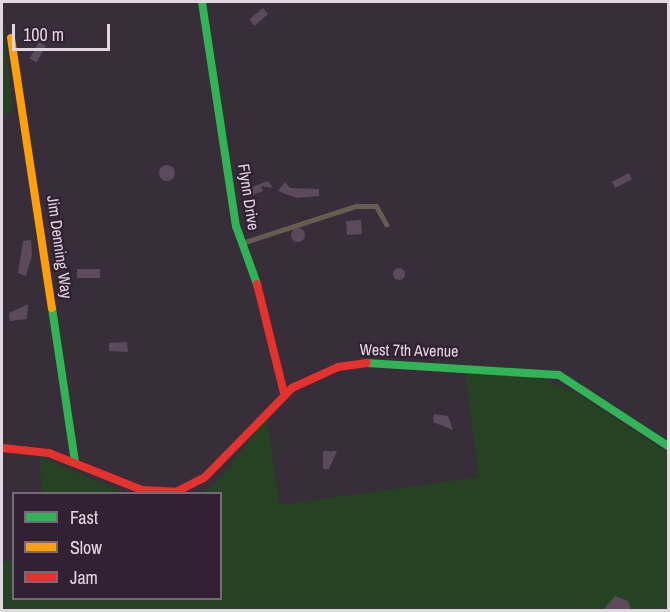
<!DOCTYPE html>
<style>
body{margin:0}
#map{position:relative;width:670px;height:612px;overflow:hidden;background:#382e39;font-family:"Archivo Narrow",sans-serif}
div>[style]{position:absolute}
.green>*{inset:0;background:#254323}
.building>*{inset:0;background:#5a4a5c;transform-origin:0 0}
.round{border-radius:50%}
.street>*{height:5px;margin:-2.5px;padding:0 2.5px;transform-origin:2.5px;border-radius:2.5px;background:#665d4f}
.fast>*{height:8px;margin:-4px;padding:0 4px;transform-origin:4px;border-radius:4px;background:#30b455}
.slow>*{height:8px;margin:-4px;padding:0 4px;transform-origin:4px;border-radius:4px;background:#ff9f0a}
.jam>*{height:8px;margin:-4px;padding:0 4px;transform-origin:4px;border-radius:4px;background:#e5322d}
span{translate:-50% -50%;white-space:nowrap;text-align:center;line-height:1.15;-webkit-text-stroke:4.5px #312133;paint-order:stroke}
.street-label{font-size:16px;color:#e1d6e2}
.frame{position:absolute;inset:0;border:3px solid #e1d6e2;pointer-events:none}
.legend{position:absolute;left:12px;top:492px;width:210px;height:108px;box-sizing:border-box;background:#312133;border:2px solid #776979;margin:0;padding:8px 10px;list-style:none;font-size:18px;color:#e1d6e2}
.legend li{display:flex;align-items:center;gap:12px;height:30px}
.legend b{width:30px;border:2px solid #776979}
.scale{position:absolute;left:12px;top:24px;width:98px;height:27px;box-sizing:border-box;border:3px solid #e1d6e2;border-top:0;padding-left:8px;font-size:18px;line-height:21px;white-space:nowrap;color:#e1d6e2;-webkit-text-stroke:4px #312133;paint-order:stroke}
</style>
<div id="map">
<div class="green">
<div style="clip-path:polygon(2px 13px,13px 113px,2px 114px)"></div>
<div style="clip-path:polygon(465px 372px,539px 378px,578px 394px,668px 453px,668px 610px,2px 610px,2px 562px,13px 561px,14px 598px,220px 598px,220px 494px,200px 493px,214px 485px,267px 418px,279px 505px,479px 477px)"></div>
<div style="clip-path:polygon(39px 456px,100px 483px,126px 493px,42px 493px)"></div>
</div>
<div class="building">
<div style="left:263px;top:8px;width:8px;height:18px;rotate:50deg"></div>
<div style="left:39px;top:42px;width:8px;height:19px;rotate:30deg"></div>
<div class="round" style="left:159px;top:165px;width:16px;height:16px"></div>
<div style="left:629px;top:173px;width:7px;height:19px;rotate:63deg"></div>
<div style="clip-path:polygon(268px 181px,273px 188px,261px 186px,263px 191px,247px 197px,244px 190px)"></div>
<div style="clip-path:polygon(285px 182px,290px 188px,319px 189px,319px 196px,296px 198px,278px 191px)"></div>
<div style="left:361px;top:220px;width:14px;height:15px;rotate:86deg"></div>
<div class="round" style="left:291px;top:228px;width:14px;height:14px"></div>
<div style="clip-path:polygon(31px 240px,32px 255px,26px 276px,18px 273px,23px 241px)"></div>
<div class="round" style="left:393px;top:268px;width:12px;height:12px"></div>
<div style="left:77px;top:269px;width:23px;height:9px"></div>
<div style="clip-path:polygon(28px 304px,27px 319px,10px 321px,9px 313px)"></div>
<div style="clip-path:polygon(127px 342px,128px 352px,109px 351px,109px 343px)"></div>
<div style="clip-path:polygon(434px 414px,448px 416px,453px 430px,433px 422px)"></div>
<div style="clip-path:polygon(323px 451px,337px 451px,329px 469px,323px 469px)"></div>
<div style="clip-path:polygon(615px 596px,628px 601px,631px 610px,603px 610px)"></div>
</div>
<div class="street">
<div style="left:242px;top:243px;width:119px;rotate:-18.1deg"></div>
<div style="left:355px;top:206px;width:21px"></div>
<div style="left:376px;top:206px;width:21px;rotate:61deg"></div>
</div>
<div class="fast">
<div style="left:202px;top:2px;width:227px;rotate:81.4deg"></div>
<div style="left:236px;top:226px;width:62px;rotate:70.1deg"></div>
<div style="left:52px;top:308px;width:155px;rotate:81.5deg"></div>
<div style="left:367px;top:363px;width:192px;rotate:3.6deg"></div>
<div style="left:559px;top:375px;width:130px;rotate:33.1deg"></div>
</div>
<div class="slow">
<div style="left:11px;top:38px;width:273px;rotate:81.4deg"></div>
</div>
<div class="jam">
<div style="left:257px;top:284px;width:112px;rotate:76.1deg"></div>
<div style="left:2px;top:448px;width:47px;rotate:6.1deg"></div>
<div style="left:49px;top:453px;width:100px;rotate:21.7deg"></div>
<div style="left:142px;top:490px;width:34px;rotate:3deg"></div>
<div style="left:176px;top:492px;width:31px;rotate:-27deg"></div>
<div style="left:204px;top:478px;width:126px;rotate:-45.6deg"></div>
<div style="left:292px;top:388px;width:51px;rotate:-24.5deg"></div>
<div style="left:338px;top:367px;width:29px;rotate:-8deg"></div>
</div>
<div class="street-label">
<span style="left:249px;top:197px;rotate:81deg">Flynn Drive</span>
<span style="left:60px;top:247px;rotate:82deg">Jim Denning Way</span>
<span style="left:409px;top:350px;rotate:1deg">West 7th Avenue</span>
</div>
<div class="frame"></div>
<ul class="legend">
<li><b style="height:8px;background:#30b455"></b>Fast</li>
<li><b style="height:8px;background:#ff9f0a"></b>Slow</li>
<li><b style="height:8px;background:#e5322d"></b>Jam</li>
</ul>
<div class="scale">100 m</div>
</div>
